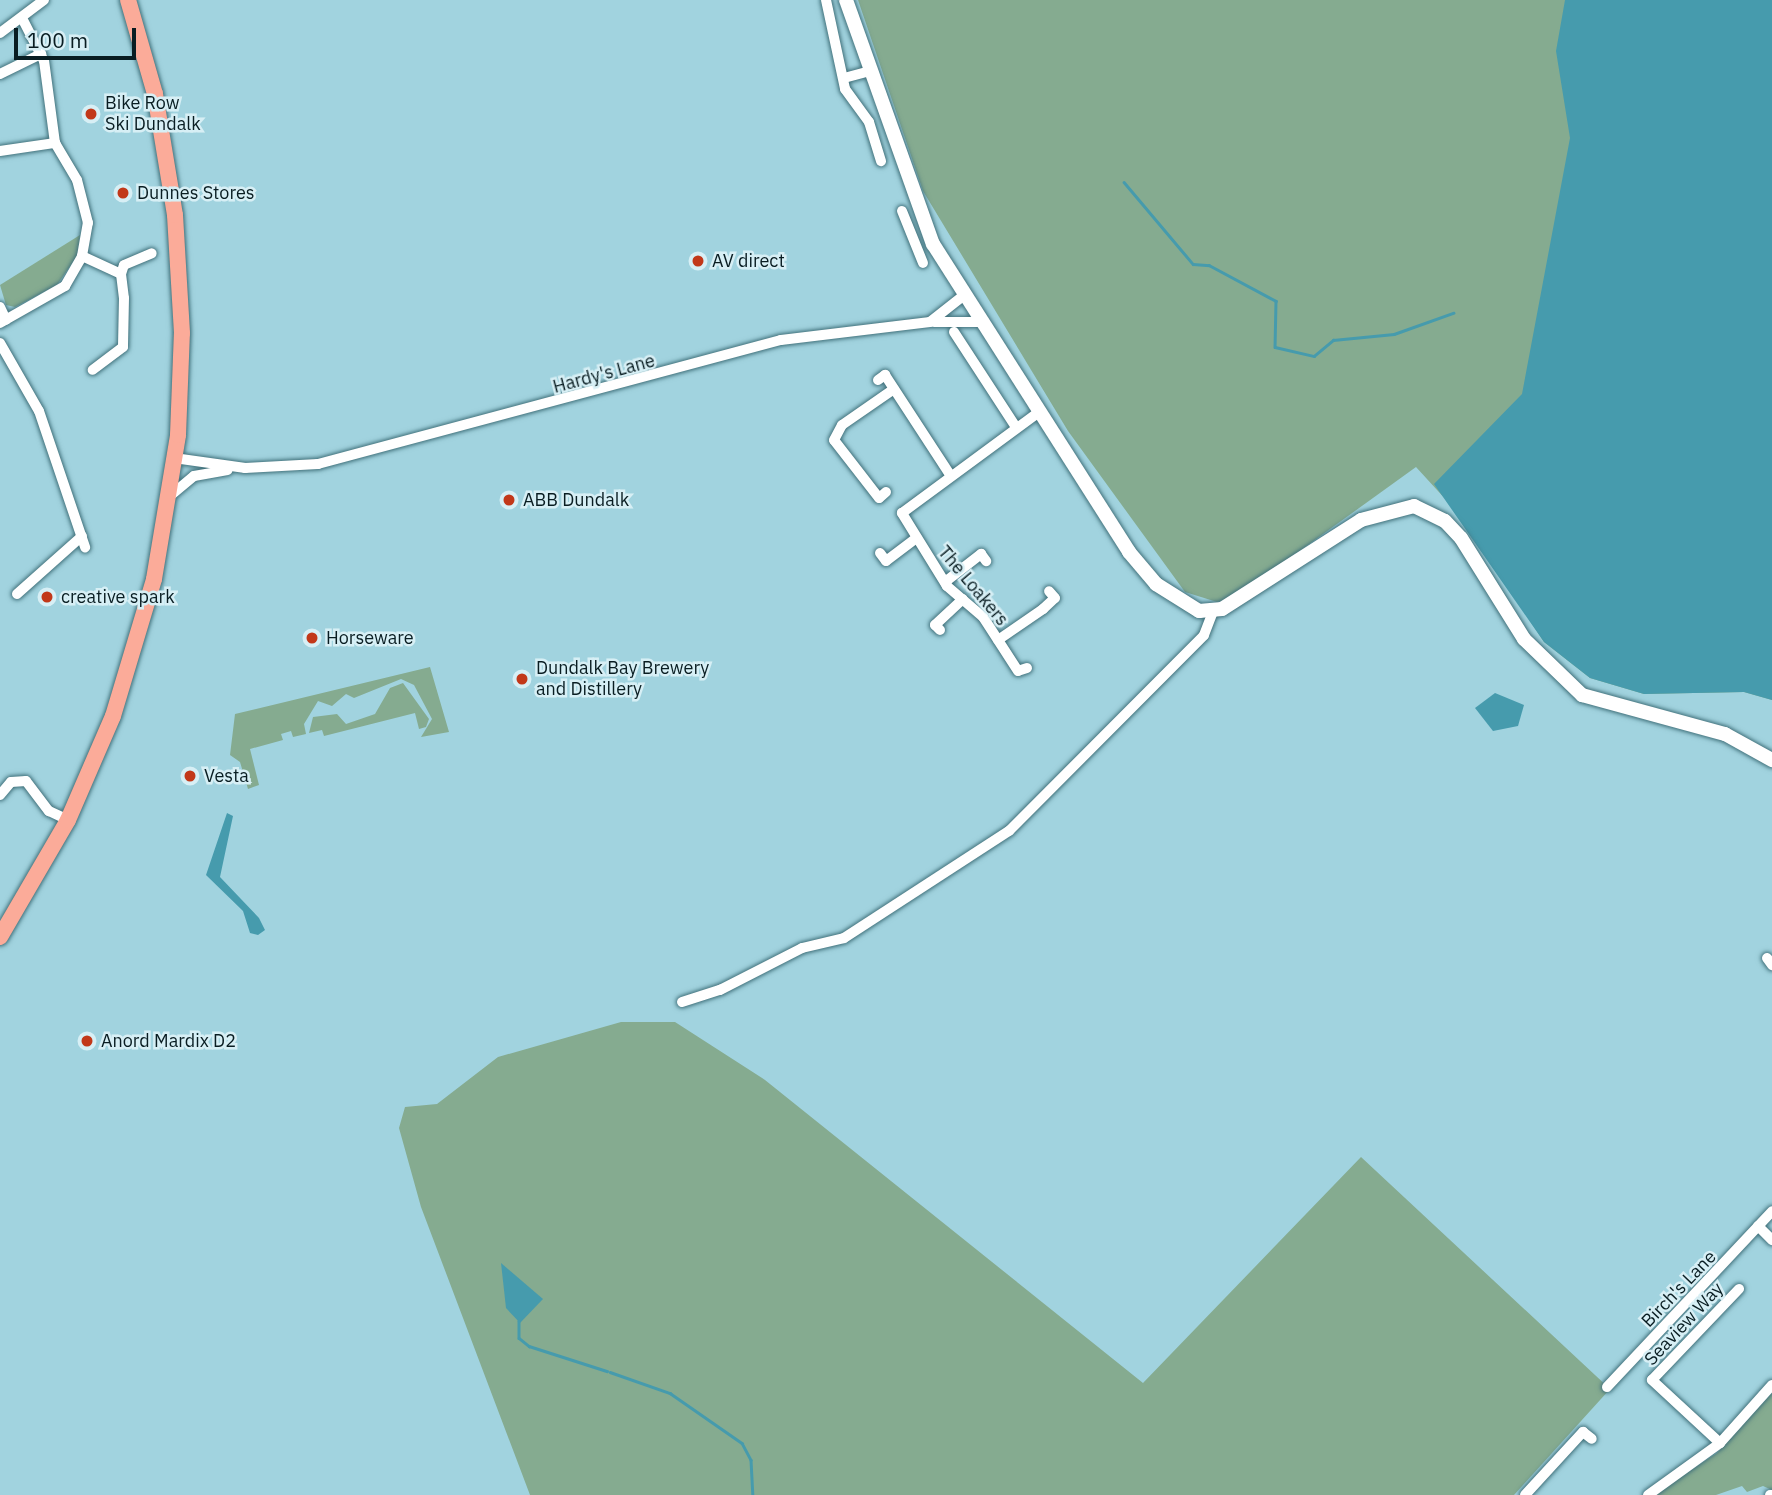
<!DOCTYPE html>
<style>
body{margin:0}
#map{position:relative;width:1772px;height:1495px;overflow:hidden;background:#a1d3df;font-family:"IBM Plex Sans",sans-serif}
div>[style]{position:absolute}
.green>*{inset:0;background:#85ab90}
.water>*{inset:0;background:#469bad}
.stream>*{height:2.5px;margin:-1.25px;padding:0 1.25px;transform-origin:1.25px;border-radius:1.25px;background:#469bad}
.roads{filter:drop-shadow(0 0 2px #41717b) drop-shadow(0 0 2px #41717b)}
.minor>*{height:10px;margin:-5px;padding:0 5px;transform-origin:5px;border-radius:5px;background:#fff}
.secondary>*{height:14px;margin:-7px;padding:0 7px;transform-origin:7px;border-radius:7px;background:#fff}
.primary>*{height:16px;margin:-8px;padding:0 8px;transform-origin:8px;border-radius:8px;background:#fbab99}
.dots>*{width:19px;height:19px;translate:-50% -50%;box-sizing:border-box;border:4px solid #d7eff5;border-radius:50%}
span{translate:-50% -50%;white-space:nowrap;text-align:center;line-height:1.15;-webkit-text-stroke:5px #d7eff5;paint-order:stroke}
.poi-label{font-size:18px;color:#091d22}
.left{translate:0 -50%;text-align:left}
.street-label{font-size:18px;color:#091d22}
.scale{position:absolute;left:14px;top:28px;width:122px;height:32px;box-sizing:border-box;border:4px solid #091d22;border-top:0;padding-left:9px;font-size:21px;line-height:24px;white-space:nowrap;color:#091d22;-webkit-text-stroke:5px #d7eff5;paint-order:stroke}
</style>
<div id="map">
<div class="green">
<div style="clip-path:polygon(858px 0,1772px 0,1772px 700px,1744px 692px,1644px 694px,1590px 678px,1544px 642px,1459px 514px,1416px 467px,1237px 596px,1217px 602px,1185px 592px,1068px 431px,923px 191px)"></div>
<div style="clip-path:polygon(80px 235px,77px 256px,57px 285px,15px 307px,6px 305px,0 285px)"></div>
<div style="clip-path:polygon(430px 667px,449px 732px,421px 737px,432px 719px,414px 685px,401px 679px,354px 698px,346px 694px,332px 706px,318px 701px,304px 724px,306px 734px,293px 737px,291px 731px,281px 734px,283px 740px,250px 749px,259px 785px,248px 789px,240px 762px,230px 755px,235px 714px)"></div>
<div style="clip-path:polygon(403px 683px,429px 719px,426px 727px,419px 729px,415px 713px,324px 736px,322px 730px,309px 733px,313px 717px,337px 714px,346px 724px,375px 714px,390px 688px)"></div>
<div style="clip-path:polygon(621px 1022px,675px 1022px,765px 1080px,1143px 1383px,1361px 1157px,1610px 1389px,1514px 1495px,530px 1495px,421px 1207px,399px 1128px,405px 1107px,437px 1104px,498px 1057px)"></div>
<div style="clip-path:polygon(1772px 1393px,1772px 1490px,1763px 1486px,1747px 1492px,1742px 1486px,1716px 1495px,1653px 1495px,1717px 1453px)"></div>
</div>
<div class="water">
<div style="clip-path:polygon(1565px 0,1772px 0,1772px 700px,1744px 692px,1644px 694px,1590px 678px,1544px 642px,1434px 484px,1522px 394px,1570px 138px,1556px 51px)"></div>
<div style="clip-path:polygon(1495px 693px,1524px 705px,1518px 726px,1493px 731px,1475px 708px)"></div>
<div style="clip-path:polygon(227px 813px,233px 816px,220px 877px,259px 918px,265px 930px,258px 935px,250px 933px,243px 911px,206px 875px)"></div>
<div style="clip-path:polygon(501px 1263px,543px 1299px,520px 1323px,506px 1308px)"></div>
</div>
<div class="stream">
<div style="left:1124px;top:182px;width:107px;rotate:49.9deg"></div>
<div style="left:1193px;top:264px;width:16px;rotate:4deg"></div>
<div style="left:1209px;top:265px;width:76px;rotate:28.2deg"></div>
<div style="left:1276px;top:301px;width:46px;rotate:91.2deg"></div>
<div style="left:1275px;top:347px;width:40px;rotate:13deg"></div>
<div style="left:1314px;top:356px;width:25px;rotate:-40deg"></div>
<div style="left:1333px;top:340px;width:61px;rotate:-5.6deg"></div>
<div style="left:1394px;top:334px;width:63px;rotate:-19.6deg"></div>
<div style="left:519px;top:1321px;width:17px;rotate:90deg"></div>
<div style="left:519px;top:1338px;width:13px;rotate:39deg"></div>
<div style="left:529px;top:1346px;width:82px;rotate:17.8deg"></div>
<div style="left:610px;top:1372px;width:64px;rotate:19.3deg"></div>
<div style="left:670px;top:1393px;width:88px;rotate:34.8deg"></div>
<div style="left:742px;top:1443px;width:19px;rotate:62deg"></div>
<div style="left:751px;top:1460px;width:35px;rotate:87deg"></div>
</div>
<div class="roads">
<div class="minor">
<div style="left:826px;top:0;width:91px;rotate:77.9deg"></div>
<div style="left:845px;top:89px;width:41px;rotate:54deg"></div>
<div style="left:869px;top:122px;width:41px;rotate:72.9deg"></div>
<div style="left:0;top:33px;width:55px;rotate:-36.9deg"></div>
<div style="left:0;top:74px;width:46px;rotate:-26deg"></div>
<div style="left:844px;top:78px;width:28px;rotate:-15deg"></div>
<div style="left:0;top:151px;width:56px;rotate:-8.3deg"></div>
<div style="left:902px;top:211px;width:56px;rotate:68deg"></div>
<div style="left:82px;top:256px;width:43px;rotate:24.8deg"></div>
<div style="left:121px;top:274px;width:24px;rotate:83deg"></div>
<div style="left:124px;top:298px;width:49px;rotate:91.2deg"></div>
<div style="left:123px;top:347px;width:38px;rotate:143deg"></div>
<div style="left:121px;top:274px;width:9px;rotate:-72deg"></div>
<div style="left:124px;top:265px;width:30px;rotate:-23deg"></div>
<div style="left:0;top:307px;width:14px;rotate:65deg"></div>
<div style="left:934px;top:322px;width:46px"></div>
<div style="left:0;top:323px;width:75px;rotate:-29.6deg"></div>
<div style="left:65px;top:286px;width:34px;rotate:-60deg"></div>
<div style="left:82px;top:256px;width:34px;rotate:-80deg"></div>
<div style="left:88px;top:223px;width:44px;rotate:-104.3deg"></div>
<div style="left:77px;top:180px;width:43px;rotate:-120.7deg"></div>
<div style="left:55px;top:143px;width:83px;rotate:-97.6deg"></div>
<div style="left:44px;top:61px;width:48px;rotate:-117.1deg"></div>
<div style="left:954px;top:332px;width:113px;rotate:56.9deg"></div>
<div style="left:0;top:343px;width:78px;rotate:60.2deg"></div>
<div style="left:39px;top:411px;width:144px;rotate:71.3deg"></div>
<div style="left:878px;top:380px;width:9px;rotate:-36deg"></div>
<div style="left:885px;top:375px;width:117px;rotate:56.9deg"></div>
<div style="left:174px;top:458px;width:72px;rotate:8deg"></div>
<div style="left:245px;top:468px;width:73px;rotate:-3.1deg"></div>
<div style="left:318px;top:464px;width:479px;rotate:-15deg"></div>
<div style="left:781px;top:340px;width:150px;rotate:-6.9deg"></div>
<div style="left:930px;top:322px;width:42px;rotate:-38.2deg"></div>
<div style="left:886px;top:492px;width:9px;rotate:139deg"></div>
<div style="left:879px;top:498px;width:73px;rotate:-127.8deg"></div>
<div style="left:834px;top:440px;width:17px;rotate:-62deg"></div>
<div style="left:842px;top:425px;width:63px;rotate:-34.7deg"></div>
<div style="left:170px;top:496px;width:31px;rotate:-40deg"></div>
<div style="left:194px;top:476px;width:34px;rotate:-10deg"></div>
<div style="left:880px;top:553px;width:10px;rotate:53deg"></div>
<div style="left:886px;top:561px;width:36px;rotate:-37deg"></div>
<div style="left:945px;top:582px;width:46px;rotate:-37.9deg"></div>
<div style="left:981px;top:554px;width:9px;rotate:54deg"></div>
<div style="left:17px;top:594px;width:87px;rotate:-41.7deg"></div>
<div style="left:940px;top:630px;width:7px;rotate:-135deg"></div>
<div style="left:935px;top:625px;width:38px;rotate:-43deg"></div>
<div style="left:998px;top:640px;width:55px;rotate:-34.6deg"></div>
<div style="left:1043px;top:609px;width:16px;rotate:-43deg"></div>
<div style="left:1055px;top:598px;width:9px;rotate:-131deg"></div>
<div style="left:1027px;top:668px;width:9px;rotate:162deg"></div>
<div style="left:1018px;top:671px;width:64px;rotate:-122.9deg"></div>
<div style="left:983px;top:617px;width:48px;rotate:-139.3deg"></div>
<div style="left:947px;top:586px;width:86px;rotate:-121.7deg"></div>
<div style="left:902px;top:513px;width:170px;rotate:-36.4deg"></div>
<div style="left:0;top:795px;width:17px;rotate:-50deg"></div>
<div style="left:11px;top:782px;width:15px;rotate:-4deg"></div>
<div style="left:26px;top:781px;width:38px;rotate:53deg"></div>
<div style="left:49px;top:811px;width:21px;rotate:25deg"></div>
<div style="left:1767px;top:958px;width:9px;rotate:54deg"></div>
<div style="left:682px;top:1002px;width:40px;rotate:-18deg"></div>
<div style="left:720px;top:990px;width:92px;rotate:-27.1deg"></div>
<div style="left:802px;top:948px;width:43px;rotate:-13.4deg"></div>
<div style="left:844px;top:938px;width:197px;rotate:-33deg"></div>
<div style="left:1009px;top:831px;width:276px;rotate:-45.1deg"></div>
<div style="left:1204px;top:635px;width:26px;rotate:-69deg"></div>
<div style="left:1758px;top:1226px;width:20px;rotate:45deg"></div>
<div style="left:1607px;top:1387px;width:241px;rotate:-46.8deg"></div>
<div style="left:1720px;top:1443px;width:93px;rotate:-137.2deg"></div>
<div style="left:1652px;top:1380px;width:126px;rotate:-46.3deg"></div>
<div style="left:1525px;top:1495px;width:86px;rotate:-47.4deg"></div>
<div style="left:1583px;top:1432px;width:11px;rotate:38deg"></div>
<div style="left:1648px;top:1495px;width:89px;rotate:-35.8deg"></div>
<div style="left:1720px;top:1443px;width:78px;rotate:-48.1deg"></div>
<div style="left:1770px;top:1495px;width:2px"></div>
</div>
<div class="secondary">
<div style="left:846px;top:0;width:259px;rotate:70.4deg"></div>
<div style="left:933px;top:244px;width:365px;rotate:57.5deg"></div>
<div style="left:1129px;top:552px;width:42px;rotate:49.8deg"></div>
<div style="left:1156px;top:584px;width:51px;rotate:32.1deg"></div>
<div style="left:1199px;top:611px;width:23px;rotate:-5deg"></div>
<div style="left:1222px;top:609px;width:165px;rotate:-32.6deg"></div>
<div style="left:1361px;top:520px;width:55px;rotate:-14.8deg"></div>
<div style="left:1414px;top:506px;width:34px;rotate:26deg"></div>
<div style="left:1445px;top:521px;width:23px;rotate:47deg"></div>
<div style="left:1461px;top:538px;width:119px;rotate:58deg"></div>
<div style="left:1524px;top:639px;width:81px;rotate:44deg"></div>
<div style="left:1582px;top:695px;width:148px;rotate:15.3deg"></div>
<div style="left:1725px;top:734px;width:54px;rotate:29deg"></div>
</div>
<div class="primary">
<div style="left:0;top:937px;width:135px;rotate:-59.8deg"></div>
<div style="left:68px;top:820px;width:113px;rotate:-66.6deg"></div>
<div style="left:113px;top:716px;width:143px;rotate:-73.3deg"></div>
<div style="left:154px;top:579px;width:146px;rotate:-80.5deg"></div>
<div style="left:178px;top:435px;width:102px;rotate:-87.8deg"></div>
<div style="left:182px;top:333px;width:118px;rotate:-93.4deg"></div>
<div style="left:175px;top:215px;width:123px;rotate:-99.4deg"></div>
<div style="left:155px;top:94px;width:98px;rotate:-106deg"></div>
</div>
</div>
<div class="dots">
<div style="left:91px;top:114px;background:#c23819"></div>
<div style="left:123px;top:193px;background:#c23819"></div>
<div style="left:698px;top:261px;background:#c23819"></div>
<div style="left:509px;top:500px;background:#c23819"></div>
<div style="left:47px;top:597px;background:#c23819"></div>
<div style="left:312px;top:638px;background:#c23819"></div>
<div style="left:522px;top:679px;background:#c23819"></div>
<div style="left:190px;top:776px;background:#c23819"></div>
<div style="left:87px;top:1041px;background:#c23819"></div>
</div>
<div class="poi-label">
<span class="left" style="left:105px;top:114px">Bike Row<br>Ski Dundalk</span>
<span class="left" style="left:137px;top:193px">Dunnes Stores</span>
<span class="left" style="left:712px;top:261px">AV direct</span>
<span class="left" style="left:523px;top:500px">ABB Dundalk</span>
<span class="left" style="left:61px;top:597px">creative spark</span>
<span class="left" style="left:326px;top:638px">Horseware</span>
<span class="left" style="left:536px;top:679px">Dundalk Bay Brewery<br>and Distillery</span>
<span class="left" style="left:204px;top:776px">Vesta</span>
<span class="left" style="left:101px;top:1041px">Anord Mardix D2</span>
</div>
<div class="street-label">
<span style="left:604px;top:374px;rotate:-15deg">Hardy's Lane</span>
<span style="left:973px;top:586px;rotate:50deg">The Loakers</span>
<span style="left:1679px;top:1289px;rotate:-46deg">Birch's Lane</span>
<span style="left:1684px;top:1324px;rotate:-47deg">Seaview Way</span>
</div>
<div class="scale">100 m</div>
</div>
